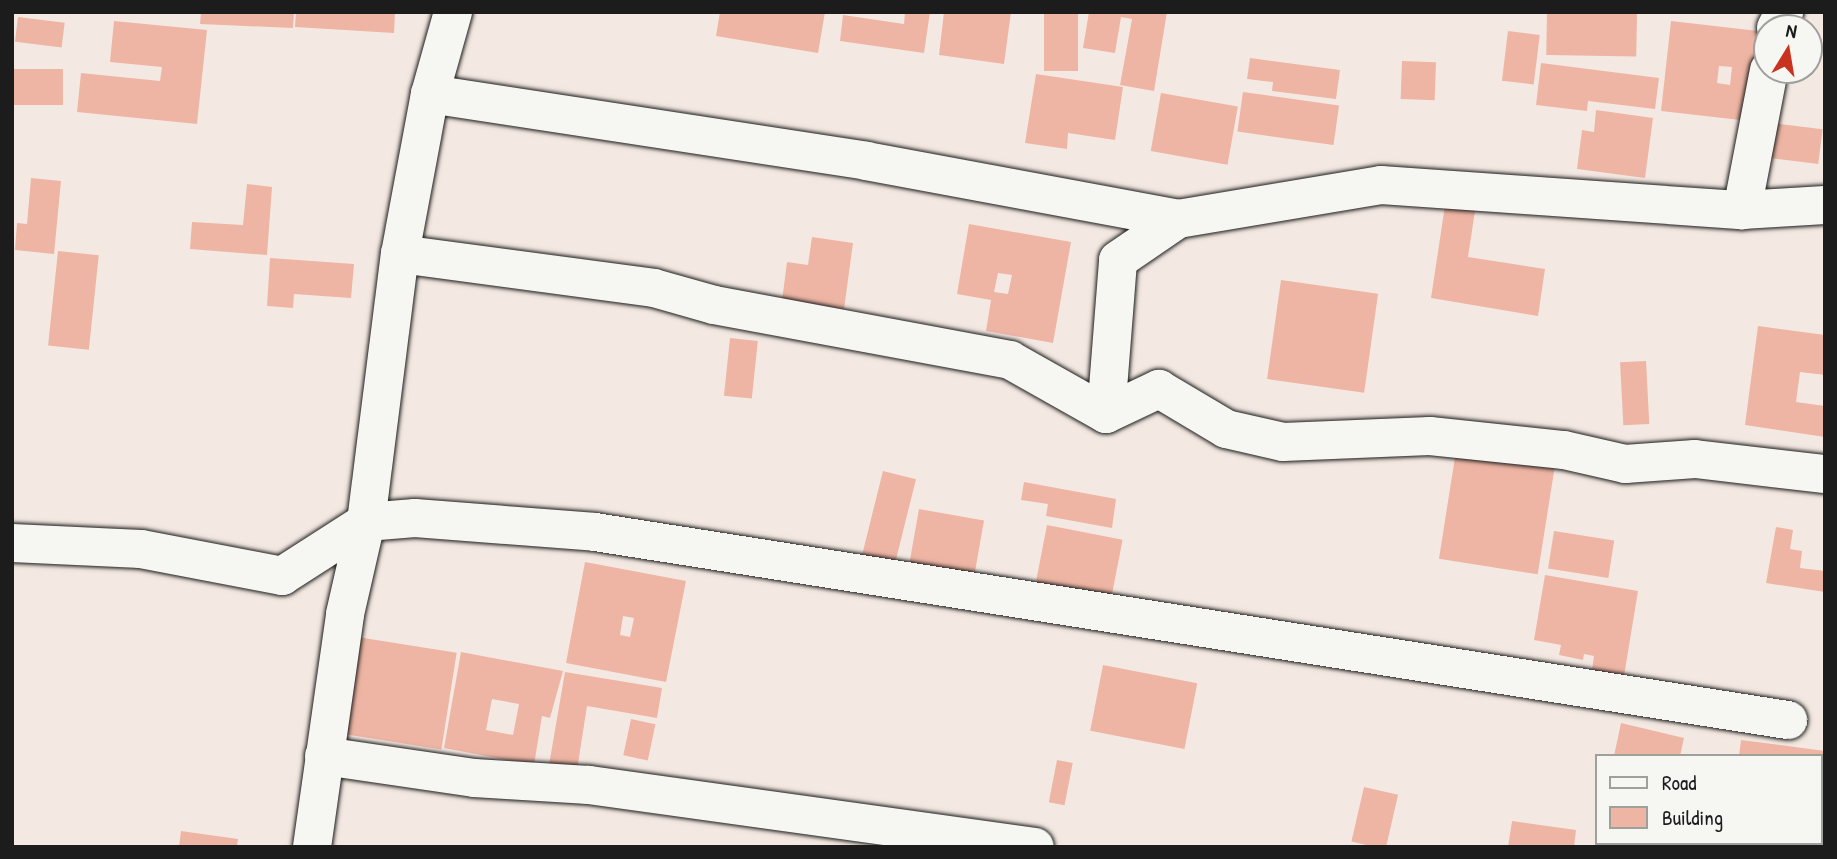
<!DOCTYPE html>
<style>
body{margin:0}
#map{position:relative;width:1837px;height:859px;overflow:hidden;background:#f4e9e2;font-family:"Patrick Hand",sans-serif}
div>[style]{position:absolute}
.building>*{inset:0;background:#eeb5a4;transform-origin:0 0}
.roads{filter:drop-shadow(0 0 2px #1c1c1c) drop-shadow(0 0 2px #1c1c1c)}
.minor>*{height:38px;margin:-19px;padding:0 19px;transform-origin:19px;border-radius:19px;background:#f6f6f2}
span{translate:-50% -50%;white-space:nowrap;text-align:center;line-height:1.15;-webkit-text-stroke:5px #f6f6f2;paint-order:stroke}
.frame{position:absolute;inset:0;border:14px solid #1c1c1c;pointer-events:none}
.legend{position:absolute;left:1595px;top:754px;width:228px;height:91px;box-sizing:border-box;background:#f6f6f2;border:2px solid #9f9f9c;margin:0;padding:9px 12px;list-style:none;font-size:21px;color:#1c1c1c}
.legend li{display:flex;align-items:center;gap:14px;height:35px}
.legend b{width:35px;border:2px solid #9f9f9c}
.north{position:absolute;left:1753px;top:14px;width:70px;height:70px;box-sizing:border-box;background:#f6f6f2;border:2px solid #9f9f9c;border-radius:50%;rotate:11deg;font-size:19px;font-weight:700;line-height:28px;text-align:center;color:#1c1c1c}
.north::after{content:'';display:block;margin:auto;width:24px;height:32px;background:#c8321e;clip-path:polygon(50% 0,100% 100%,50% 72%,0 100%)}
</style>
<div id="map">
<div class="building">
<div style="clip-path:polygon(201px 12px,294px 12px,293px 28px,200px 24px)"></div>
<div style="clip-path:polygon(296px 12px,395px 12px,394px 33px,295px 27px)"></div>
<div style="clip-path:polygon(720px 12px,825px 12px,818px 53px,716px 36px)"></div>
<div style="clip-path:polygon(905px 12px,930px 12px,924px 53px,840px 41px,843px 15px,904px 24px)"></div>
<div style="clip-path:polygon(944px 12px,1011px 12px,1004px 64px,939px 55px)"></div>
<div style="left:1044px;top:12px;width:34px;height:59px"></div>
<div style="clip-path:polygon(1089px 12px,1167px 12px,1154px 91px,1120px 85px,1132px 19px,1121px 17px,1115px 53px,1083px 48px)"></div>
<div style="left:1547px;top:12px;width:90px;height:43px;rotate:1deg"></div>
<div style="left:18px;top:17px;width:47px;height:25px;rotate:7deg"></div>
<div style="clip-path:polygon(114px 21px,207px 30px,197px 124px,77px 112px,81px 73px,160px 81px,162px 67px,110px 62px)"></div>
<div style="clip-path:polygon(evenodd,1671px 21px,1767px 32px,1758px 122px,1661px 111px,1671px 21px,1719px 66px,1732px 67px,1730px 85px,1717px 83px,1719px 66px)"></div>
<div style="left:1508px;top:31px;width:32px;height:50px;rotate:7deg"></div>
<div style="clip-path:polygon(1250px 58px,1340px 70px,1336px 99px,1272px 91px,1273px 82px,1247px 79px)"></div>
<div style="left:1402px;top:61px;width:34px;height:38px;rotate:2deg"></div>
<div style="clip-path:polygon(1541px 63px,1659px 78px,1655px 109px,1588px 101px,1587px 111px,1536px 105px)"></div>
<div style="left:12px;top:69px;width:51px;height:36px"></div>
<div style="clip-path:polygon(1036px 74px,1123px 87px,1115px 140px,1068px 133px,1067px 149px,1025px 143px)"></div>
<div style="left:1243px;top:92px;width:97px;height:40px;rotate:8deg"></div>
<div style="left:1161px;top:93px;width:78px;height:59px;rotate:10deg"></div>
<div style="clip-path:polygon(1596px 110px,1653px 118px,1645px 178px,1577px 169px,1582px 130px,1594px 132px)"></div>
<div style="left:1763px;top:122px;width:60px;height:35px;rotate:7deg"></div>
<div style="clip-path:polygon(31px 178px,61px 181px,54px 254px,15px 250px,17px 223px,27px 224px)"></div>
<div style="clip-path:polygon(247px 184px,272px 187px,267px 255px,190px 249px,192px 222px,243px 225px)"></div>
<div style="clip-path:polygon(1446px 199px,1476px 204px,1468px 257px,1545px 269px,1538px 316px,1431px 298px)"></div>
<div style="clip-path:polygon(evenodd,969px 224px,1071px 242px,1053px 343px,986px 331px,991px 300px,957px 294px,969px 224px,998px 273px,1012px 275px,1008px 294px,994px 292px,998px 273px)"></div>
<div style="clip-path:polygon(812px 237px,853px 243px,844px 309px,782px 301px,787px 262px,808px 265px)"></div>
<div style="left:58px;top:251px;width:41px;height:95px;rotate:6deg"></div>
<div style="clip-path:polygon(270px 258px,354px 264px,351px 298px,294px 294px,293px 308px,267px 306px)"></div>
<div style="left:1281px;top:280px;width:98px;height:100px;rotate:8deg"></div>
<div style="clip-path:polygon(1758px 326px,1825px 335px,1825px 375px,1800px 372px,1796px 402px,1825px 406px,1825px 437px,1745px 425px)"></div>
<div style="left:730px;top:338px;width:28px;height:58px;rotate:6deg"></div>
<div style="left:1646px;top:361px;width:63px;height:26px;rotate:87deg"></div>
<div style="left:1456px;top:451px;width:100px;height:109px;rotate:9deg"></div>
<div style="left:883px;top:471px;width:34px;height:87px;rotate:14deg"></div>
<div style="clip-path:polygon(1024px 482px,1116px 499px,1112px 528px,1046px 516px,1048px 504px,1021px 500px)"></div>
<div style="left:919px;top:509px;width:66px;height:62px;rotate:10deg"></div>
<div style="left:1047px;top:525px;width:77px;height:68px;rotate:11deg"></div>
<div style="clip-path:polygon(1776px 527px,1793px 530px,1790px 549px,1802px 551px,1800px 568px,1825px 571px,1825px 592px,1766px 583px)"></div>
<div style="left:1554px;top:531px;width:61px;height:38px;rotate:9deg"></div>
<div style="clip-path:polygon(evenodd,585px 562px,686px 581px,666px 682px,566px 663px,585px 562px,623px 616px,634px 618px,630px 637px,620px 635px,623px 616px)"></div>
<div style="clip-path:polygon(1545px 575px,1638px 591px,1624px 676px,1592px 670px,1594px 656px,1584px 654px,1583px 660px,1559px 655px,1561px 645px,1534px 640px)"></div>
<div style="left:351px;top:636px;width:107px;height:98px;rotate:9deg"></div>
<div style="clip-path:polygon(evenodd,461px 652px,563px 671px,550px 718px,542px 716px,534px 765px,444px 748px,461px 652px,492px 699px,519px 704px,513px 735px,486px 730px,492px 699px)"></div>
<div style="left:1103px;top:665px;width:96px;height:67px;rotate:11deg"></div>
<div style="clip-path:polygon(565px 672px,662px 688px,657px 718px,587px 706px,577px 770px,549px 765px)"></div>
<div style="left:631px;top:719px;width:25px;height:37px;rotate:12deg"></div>
<div style="clip-path:polygon(1621px 723px,1684px 738px,1680px 756px,1614px 756px)"></div>
<div style="clip-path:polygon(1741px 740px,1825px 751px,1825px 847px,1713px 845px,1821px 843px,1821px 756px,1739px 756px)"></div>
<div style="left:1057px;top:760px;width:16px;height:43px;rotate:11deg"></div>
<div style="left:1364px;top:787px;width:35px;height:56px;rotate:13deg"></div>
<div style="clip-path:polygon(1512px 821px,1576px 830px,1574px 847px,1508px 847px)"></div>
<div style="clip-path:polygon(181px 831px,238px 839px,237px 847px,179px 847px)"></div>
</div>
<div class="roads">
<div class="minor">
<div style="left:1776px;top:28px;width:18px;rotate:-63deg"></div>
<div style="left:1769px;top:70px;width:143px;rotate:100.9deg"></div>
<div style="left:1742px;top:210px;width:83px;rotate:-3.4deg"></div>
<div style="left:430px;top:94px;width:441px;rotate:8.7deg"></div>
<div style="left:866px;top:161px;width:317px;rotate:10.5deg"></div>
<div style="left:400px;top:254px;width:256px;rotate:7.6deg"></div>
<div style="left:654px;top:288px;width:62px;rotate:15.8deg"></div>
<div style="left:714px;top:305px;width:301px;rotate:10.5deg"></div>
<div style="left:1010px;top:360px;width:110px;rotate:29.4deg"></div>
<div style="left:1106px;top:414px;width:59px;rotate:-25.3deg"></div>
<div style="left:1159px;top:389px;width:78px;rotate:30.8deg"></div>
<div style="left:1226px;top:429px;width:58px;rotate:12.8deg"></div>
<div style="left:1283px;top:442px;width:147px;rotate:-2.3deg"></div>
<div style="left:1430px;top:436px;width:135px;rotate:6deg"></div>
<div style="left:1564px;top:450px;width:63px;rotate:12.9deg"></div>
<div style="left:1625px;top:464px;width:70px;rotate:-4.1deg"></div>
<div style="left:1695px;top:459px;width:131px;rotate:6.6deg"></div>
<div style="left:1106px;top:414px;width:154px;rotate:-85.5deg"></div>
<div style="left:1118px;top:260px;width:73px;rotate:-34.3deg"></div>
<div style="left:1178px;top:219px;width:206px;rotate:-9.5deg"></div>
<div style="left:1381px;top:185px;width:362px;rotate:4deg"></div>
<div style="left:12px;top:543px;width:129px;rotate:2.7deg"></div>
<div style="left:141px;top:549px;width:144px;rotate:10.8deg"></div>
<div style="left:282px;top:576px;width:100px;rotate:-32.7deg"></div>
<div style="left:366px;top:522px;width:49px;rotate:-4.7deg"></div>
<div style="left:415px;top:518px;width:181px;rotate:4.4deg"></div>
<div style="left:595px;top:532px;width:1208px;rotate:8.96deg"></div>
<div style="left:324px;top:756px;width:152px;rotate:8.3deg"></div>
<div style="left:474px;top:778px;width:115px;rotate:3.5deg"></div>
<div style="left:589px;top:785px;width:450px;rotate:7.9deg"></div>
<div style="left:312px;top:847px;width:235px;rotate:-81.9deg"></div>
<div style="left:345px;top:614px;width:94px;rotate:-77.1deg"></div>
<div style="left:366px;top:522px;width:270px;rotate:-82.8deg"></div>
<div style="left:400px;top:254px;width:163px;rotate:-79.4deg"></div>
<div style="left:430px;top:94px;width:85px;rotate:-74.3deg"></div>
</div>
</div>
<div class="frame"></div>
<ul class="legend">
<li><b style="height:9px;background:#f6f6f2"></b>Road</li>
<li><b style="height:19px;background:#eeb5a4"></b>Building</li>
</ul>
<div class="north">N</div>
</div>
